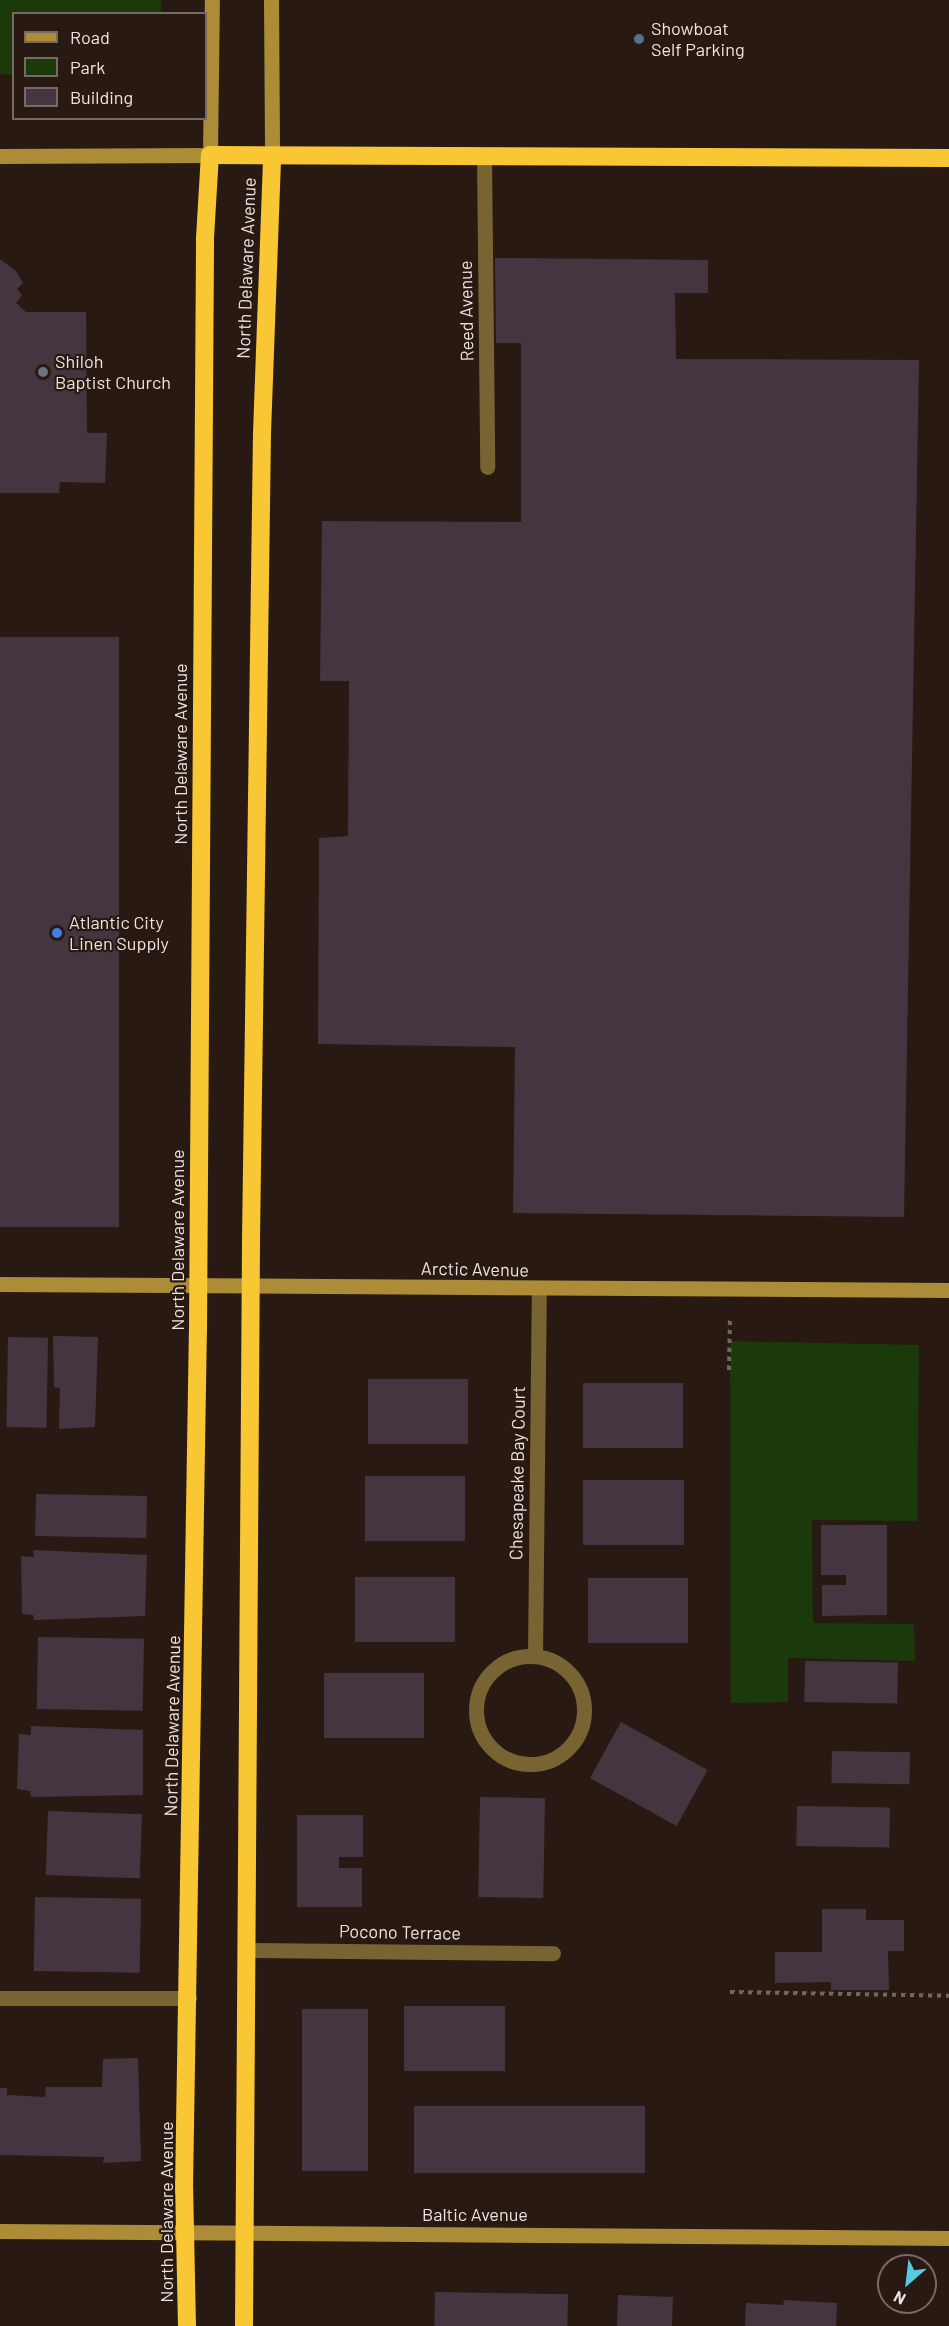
<!DOCTYPE html>
<style>
body{margin:0}
#map{position:relative;width:949px;height:2326px;overflow:hidden;background:#281a12;font-family:Barlow,sans-serif}
div>[style]{position:absolute}
.green>*{inset:0;background:#1a3a0b}
.building>*{inset:0;background:#443640;transform-origin:0 0}
.path>*{height:4px;margin-top:-2px;transform-origin:0;background:repeating-linear-gradient(90deg,#72665f 0 4.5px,transparent 0 9px)}
.lane>*{height:15px;margin:-7.5px;padding:0 7.5px;transform-origin:7.5px;border-radius:7.5px;background:#786433}
.street>*{height:15px;margin:-7.5px;padding:0 7.5px;transform-origin:7.5px;border-radius:7.5px;background:#786433}
.street>.ring{margin:-7.5px;padding:0;box-sizing:content-box;background:none;border:15px solid #786433;border-radius:50%}
.secondary>*{height:15px;margin:-7.5px;padding:0 7.5px;transform-origin:7.5px;border-radius:7.5px;background:#ac8c37}
.highway>*{height:18px;margin:-9px;padding:0 9px;transform-origin:9px;border-radius:9px;background:#fac734}
.dots>*{width:16px;height:16px;translate:-50% -50%;box-sizing:border-box;border:3px solid #281a12;border-radius:50%}
span{translate:-50% -50%;white-space:nowrap;text-align:center;line-height:1.15;-webkit-text-stroke:4.5px #281a12;paint-order:stroke}
.poi-label{font-size:18px;color:#ede3de}
.left{translate:0 -50%;text-align:left}
.street-label{font-size:18px;color:#ede3de}
.legend{position:absolute;left:12px;top:12px;width:195px;height:108px;box-sizing:border-box;background:#281a12;border:2px solid #776a64;margin:0;padding:8px 10px;list-style:none;font-size:18px;color:#ede3de}
.legend li{display:flex;align-items:center;gap:12px;height:30px}
.legend b{width:30px;border:2px solid #776a64}
.north{position:absolute;left:877px;top:2254px;width:60px;height:60px;box-sizing:border-box;background:#281a12;border:2px solid #776a64;border-radius:50%;rotate:208deg;font-size:16px;font-weight:700;line-height:24px;text-align:center;color:#ede3de}
.north::after{content:'';display:block;margin:auto;width:21px;height:27px;background:#55cae0;clip-path:polygon(50% 0,100% 100%,50% 72%,0 100%)}
</style>
<div id="map">
<div class="green">
<div style="clip-path:polygon(0 0,161px 0,161px 13px,14px 14px,13px 75px,0 74px)"></div>
<div style="clip-path:polygon(730px 1341px,919px 1345px,917px 1521px,812px 1520px,813px 1623px,914px 1624px,915px 1661px,788px 1658px,788px 1702px,731px 1703px)"></div>
</div>
<div class="building">
<div style="clip-path:polygon(495px 258px,708px 260px,708px 293px,675px 293px,676px 359px,919px 360px,904px 1217px,513px 1213px,515px 1047px,318px 1044px,319px 838px,348px 836px,349px 681px,320px 681px,322px 521px,521px 522px,521px 343px,496px 343px)"></div>
<div style="clip-path:polygon(0 259px,16px 271px,23px 283px,17px 289px,22px 295px,16px 303px,26px 312px,86px 312px,87px 433px,107px 433px,105px 483px,60px 482px,59px 493px,0 493px)"></div>
<div style="left:0;top:637px;width:119px;height:590px"></div>
<div style="clip-path:polygon(53px 1336px,98px 1337px,95px 1427px,59px 1429px,60px 1388px,54px 1387px)"></div>
<div style="left:8px;top:1337px;width:40px;height:90px;rotate:1deg"></div>
<div style="left:368px;top:1379px;width:100px;height:65px"></div>
<div style="left:583px;top:1383px;width:100px;height:65px"></div>
<div style="left:365px;top:1476px;width:100px;height:65px"></div>
<div style="left:583px;top:1480px;width:101px;height:65px"></div>
<div style="left:36px;top:1494px;width:111px;height:42px;rotate:1deg"></div>
<div style="clip-path:polygon(821px 1525px,887px 1525px,887px 1615px,822px 1616px,822px 1585px,846px 1585px,846px 1575px,821px 1575px)"></div>
<div style="clip-path:polygon(33px 1550px,147px 1555px,145px 1616px,34px 1620px,33px 1615px,22px 1614px,21px 1556px,34px 1557px)"></div>
<div style="left:355px;top:1577px;width:100px;height:65px"></div>
<div style="left:688px;top:1578px;width:65px;height:100px;rotate:90deg"></div>
<div style="left:38px;top:1637px;width:106px;height:72px;rotate:1deg"></div>
<div style="left:805px;top:1661px;width:93px;height:41px;rotate:1deg"></div>
<div style="left:324px;top:1673px;width:100px;height:65px"></div>
<div style="left:621px;top:1722px;width:99px;height:64px;rotate:29deg"></div>
<div style="clip-path:polygon(31px 1726px,143px 1730px,143px 1795px,31px 1797px,30px 1791px,17px 1789px,19px 1734px,31px 1735px)"></div>
<div style="left:832px;top:1751px;width:78px;height:32px;rotate:1deg"></div>
<div style="left:480px;top:1797px;width:65px;height:100px;rotate:1deg"></div>
<div style="left:797px;top:1806px;width:93px;height:40px;rotate:1deg"></div>
<div style="left:48px;top:1811px;width:94px;height:64px;rotate:2deg"></div>
<div style="clip-path:polygon(297px 1815px,363px 1815px,363px 1857px,339px 1857px,339px 1868px,362px 1868px,362px 1907px,297px 1907px)"></div>
<div style="left:35px;top:1897px;width:106px;height:74px;rotate:1deg"></div>
<div style="clip-path:polygon(822px 1909px,866px 1909px,866px 1920px,904px 1920px,904px 1951px,888px 1951px,889px 1990px,831px 1990px,831px 1982px,775px 1983px,775px 1952px,822px 1952px)"></div>
<div style="left:404px;top:2006px;width:101px;height:65px"></div>
<div style="left:302px;top:2009px;width:66px;height:162px"></div>
<div style="clip-path:polygon(138px 2058px,141px 2161px,103px 2163px,104px 2157px,0 2155px,0 2088px,7px 2088px,7px 2095px,45px 2097px,46px 2087px,102px 2087px,103px 2059px)"></div>
<div style="left:414px;top:2106px;width:231px;height:67px"></div>
<div style="left:435px;top:2292px;width:133px;height:34px;rotate:1deg"></div>
<div style="left:618px;top:2295px;width:55px;height:31px;rotate:2deg"></div>
<div style="clip-path:polygon(784px 2300px,837px 2303px,836px 2326px,745px 2326px,746px 2303px,783px 2305px)"></div>
</div>
<div class="path">
<div style="left:729px;top:1370px;width:54px;rotate:-88.9deg"></div>
<div style="left:730px;top:1992px;width:219px;rotate:1deg"></div>
</div>
<div class="lane">
<div style="left:484px;top:155px;width:312px;rotate:89.4deg"></div>
<div style="left:247px;top:1950px;width:306px;rotate:0.6deg"></div>
<div style="left:0;top:1998px;width:189px"></div>
</div>
<div class="street">
<div class="ring" style="left:476px;top:1656px;width:93px;height:93px"></div>
<div style="left:535px;top:1656px;width:366px;rotate:-89.4deg"></div>
</div>
<div class="secondary">
<div style="left:271px;top:0;width:156px;rotate:89.6deg"></div>
<div style="left:0;top:156px;width:210px;rotate:-0.3deg"></div>
<div style="left:210px;top:155px;width:155px;rotate:-89.3deg"></div>
<div style="left:0;top:1284px;width:949px;rotate:0.36deg"></div>
<div style="left:0;top:2231px;width:949px;rotate:0.42deg"></div>
</div>
<div class="highway">
<div style="left:187px;top:2326px;width:138px;rotate:-91.2deg"></div>
<div style="left:184px;top:2188px;width:858px;rotate:-89.07deg"></div>
<div style="left:198px;top:1330px;width:1092px;rotate:-89.63deg"></div>
<div style="left:205px;top:238px;width:83px;rotate:-86.6deg"></div>
<div style="left:210px;top:155px;width:739px;rotate:0.23deg"></div>
<div style="left:244px;top:2326px;width:1086px;rotate:-89.63deg"></div>
<div style="left:251px;top:1240px;width:807px;rotate:-89.22deg"></div>
<div style="left:262px;top:433px;width:277px;rotate:-87.9deg"></div>
</div>
<div class="dots">
<div style="left:639px;top:39px;background:#5c6f8a"></div>
<div style="left:43px;top:372px;background:#6b7280"></div>
<div style="left:57px;top:933px;background:#3f7fe0"></div>
</div>
<div class="poi-label">
<span class="left" style="left:651px;top:39px">Showboat<br>Self Parking</span>
<span class="left" style="left:55px;top:372px">Shiloh<br>Baptist Church</span>
<span class="left" style="left:69px;top:933px">Atlantic City<br>Linen Supply</span>
</div>
<div class="street-label">
<span style="left:246px;top:268px;rotate:-88deg">North Delaware Avenue</span>
<span style="left:466px;top:311px;rotate:-91deg">Reed Avenue</span>
<span style="left:180px;top:754px;rotate:-90deg">North Delaware Avenue</span>
<span style="left:177px;top:1240px;rotate:-90deg">North Delaware Avenue</span>
<span style="left:475px;top:1269px;rotate:1deg">Arctic Avenue</span>
<span style="left:517px;top:1473px;rotate:-89deg">Chesapeake Bay Court</span>
<span style="left:172px;top:1726px;rotate:-89deg">North Delaware Avenue</span>
<span style="left:400px;top:1932px;rotate:1deg">Pocono Terrace</span>
<span style="left:166px;top:2212px;rotate:-90deg">North Delaware Avenue</span>
<span style="left:475px;top:2214px">Baltic Avenue</span>
</div>
<ul class="legend">
<li><b style="height:8px;background:#ac8c37"></b>Road</li>
<li><b style="height:16px;background:#1a3a0b"></b>Park</li>
<li><b style="height:16px;background:#443640"></b>Building</li>
</ul>
<div class="north">N</div>
</div>
